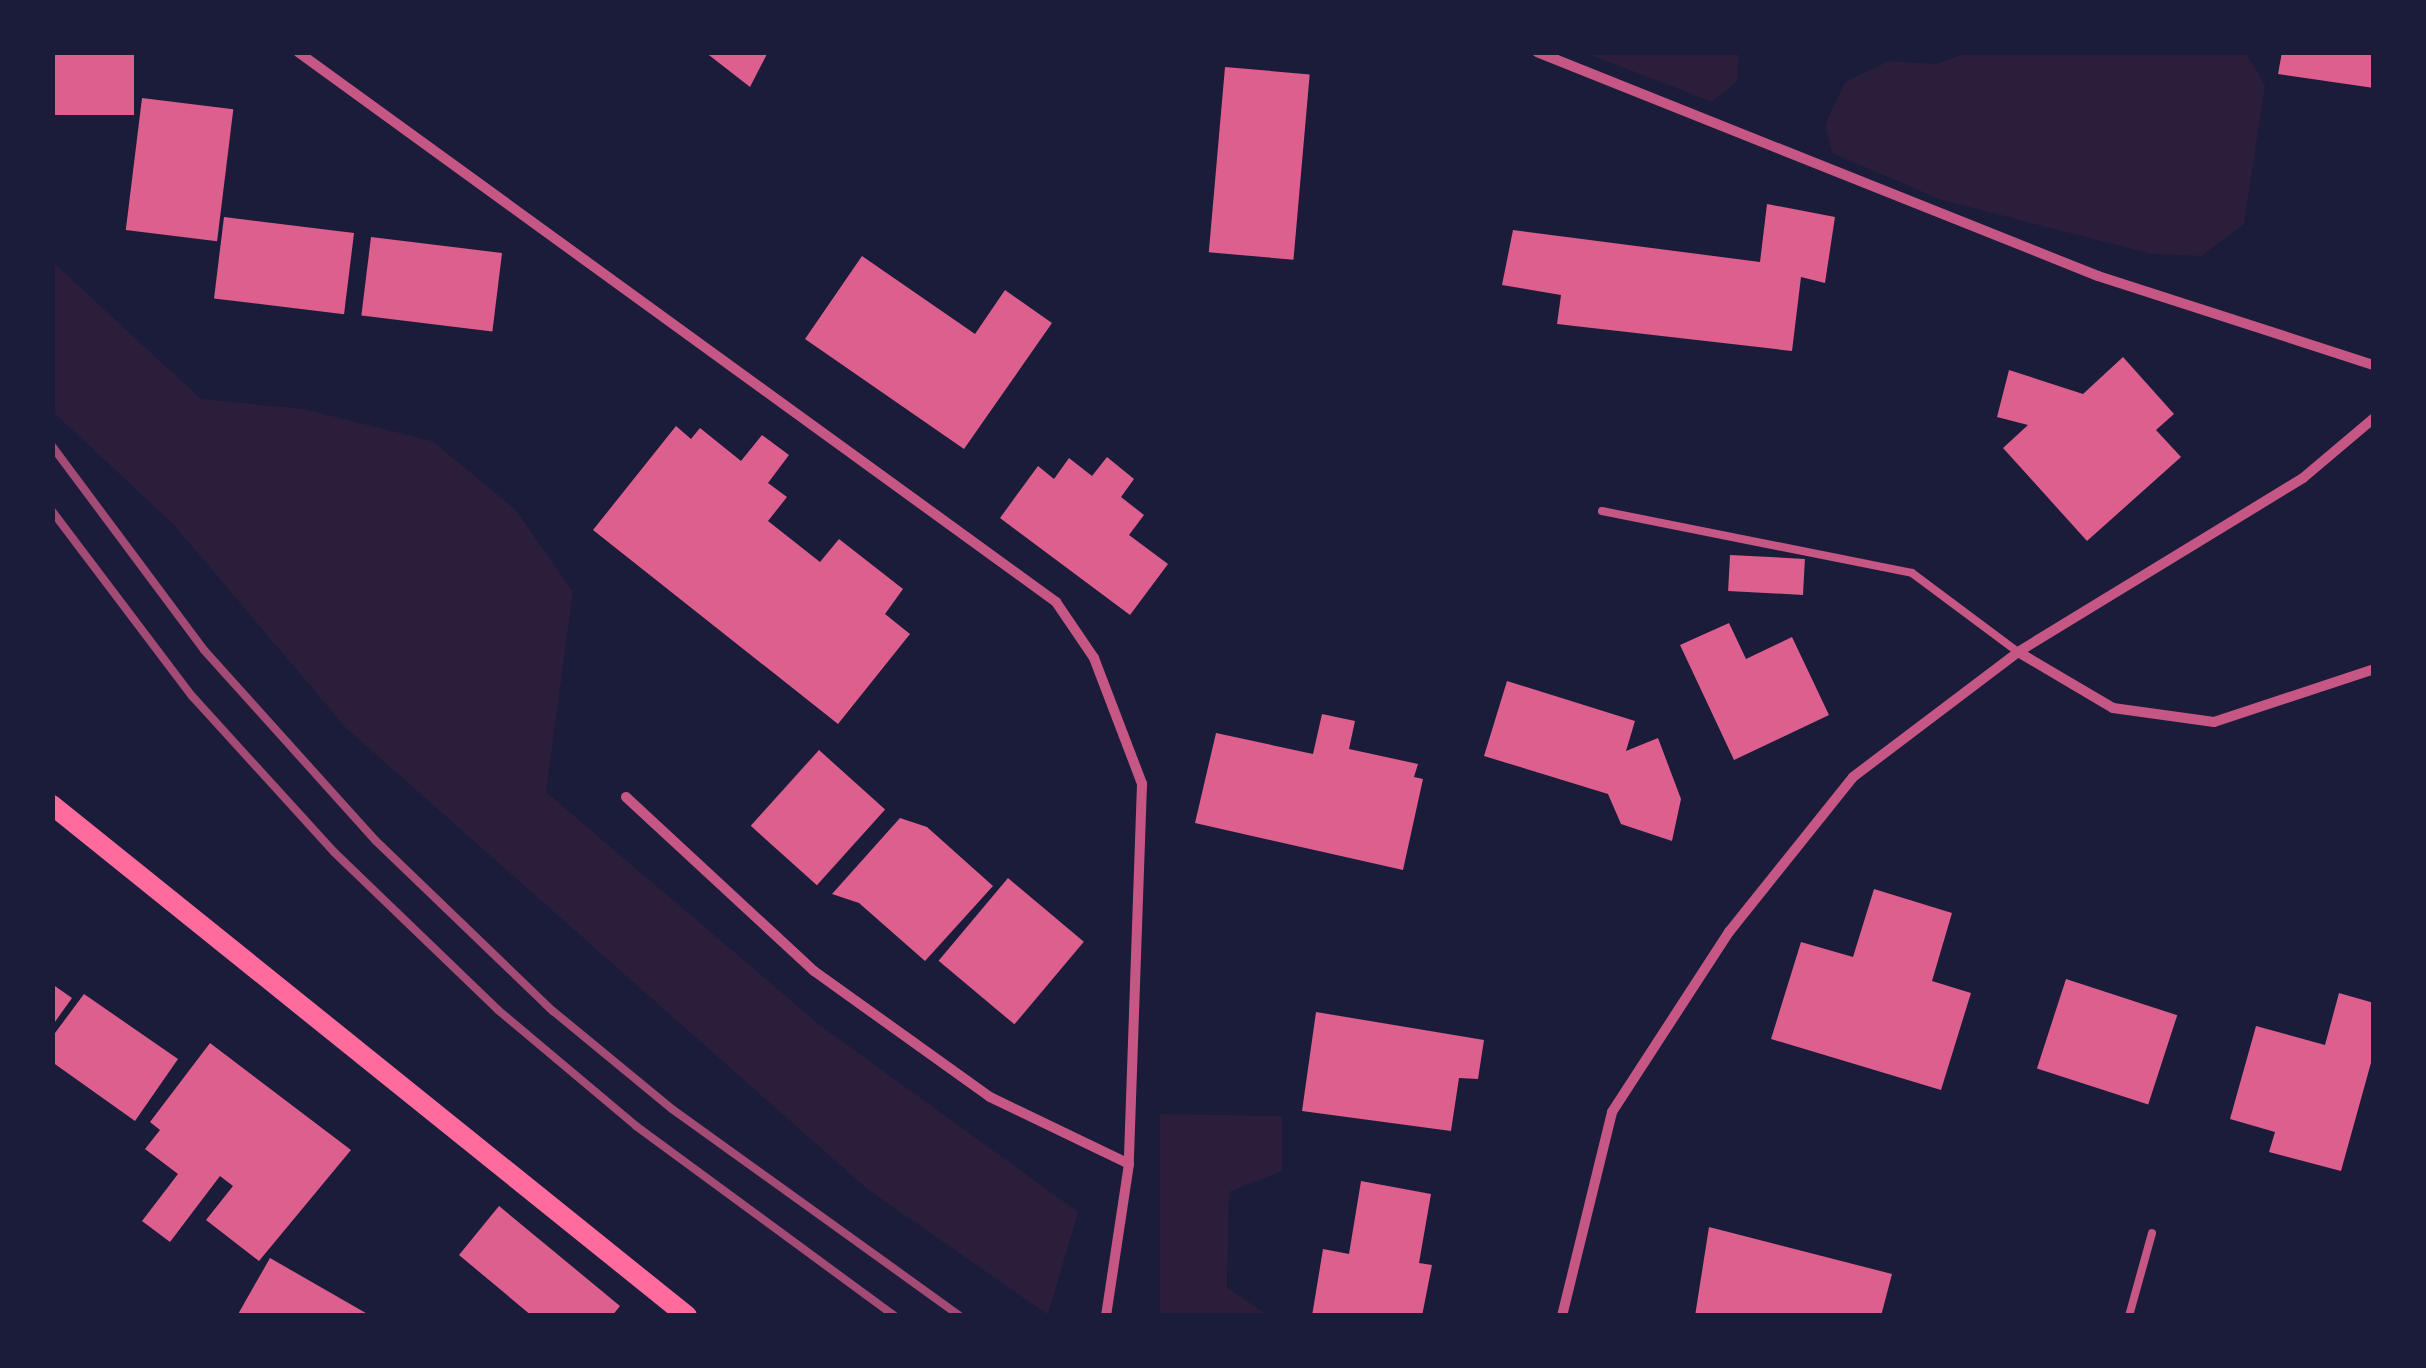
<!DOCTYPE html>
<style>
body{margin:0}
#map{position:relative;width:2426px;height:1368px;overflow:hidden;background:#1b1b3a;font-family:Karla,sans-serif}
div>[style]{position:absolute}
.green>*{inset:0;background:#2a1e3b}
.building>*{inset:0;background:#dd5f8e;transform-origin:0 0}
.service>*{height:8px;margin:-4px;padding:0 4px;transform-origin:4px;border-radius:4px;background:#c65784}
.minor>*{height:10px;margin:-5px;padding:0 5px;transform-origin:5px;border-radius:5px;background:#c65784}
.secondary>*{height:20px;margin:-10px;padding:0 10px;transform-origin:10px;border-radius:10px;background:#ff6b9d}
.rail>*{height:8px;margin:-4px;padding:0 4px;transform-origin:4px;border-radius:4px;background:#a44b75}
span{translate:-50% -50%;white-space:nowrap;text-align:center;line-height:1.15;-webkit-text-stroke:8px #1b1b3a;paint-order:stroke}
.frame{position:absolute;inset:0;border:55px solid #1b1b3a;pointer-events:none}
</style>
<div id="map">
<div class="green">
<div style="clip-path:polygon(1586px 53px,1739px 53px,1737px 81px,1712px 102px)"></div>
<div style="clip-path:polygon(1967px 53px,2246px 53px,2265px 85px,2244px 224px,2201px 256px,2152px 254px,1942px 200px,1832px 153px,1825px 125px,1845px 82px,1889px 61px,1936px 64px)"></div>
<div style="clip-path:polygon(53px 262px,201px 399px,304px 409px,432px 441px,515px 509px,573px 592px,546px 792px,821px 1026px,1078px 1212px,1048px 1315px,866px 1188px,346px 728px,173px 524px,53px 412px)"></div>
<div style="clip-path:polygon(1160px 1114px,1282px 1116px,1282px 1171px,1229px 1192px,1227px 1287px,1267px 1315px,1160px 1315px)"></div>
</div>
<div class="building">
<div style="left:52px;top:52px;width:82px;height:63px"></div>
<div style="clip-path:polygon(705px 52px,768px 52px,750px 87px)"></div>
<div style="clip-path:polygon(2282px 52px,2374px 52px,2374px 88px,2278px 74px)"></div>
<div style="left:1225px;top:67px;width:85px;height:186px;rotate:5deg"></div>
<div style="left:142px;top:98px;width:92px;height:133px;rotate:7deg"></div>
<div style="clip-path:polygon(1767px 204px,1835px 217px,1825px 283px,1801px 277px,1792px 351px,1557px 324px,1561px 295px,1502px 285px,1513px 230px,1760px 262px)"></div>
<div style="left:224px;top:217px;width:131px;height:82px;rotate:7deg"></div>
<div style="left:371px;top:237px;width:132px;height:79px;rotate:7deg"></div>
<div style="clip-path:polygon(862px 256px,975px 334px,1005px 290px,1052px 323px,964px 449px,805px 339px)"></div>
<div style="clip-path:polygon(2123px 357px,2174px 414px,2156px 430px,2181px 457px,2087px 541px,2003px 448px,2028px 425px,1997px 417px,2009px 370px,2083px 394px)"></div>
<div style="clip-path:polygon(676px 426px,691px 439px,700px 428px,741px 461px,762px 435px,789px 455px,768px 483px,787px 497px,768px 521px,820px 562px,839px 539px,903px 589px,885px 614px,910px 634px,838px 724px,593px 530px)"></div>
<div style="clip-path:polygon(1107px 457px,1134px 479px,1121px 497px,1144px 515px,1129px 535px,1168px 564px,1130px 615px,1000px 518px,1038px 466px,1054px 479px,1069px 458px,1092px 476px)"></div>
<div style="left:1730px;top:555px;width:75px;height:36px;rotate:3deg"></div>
<div style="clip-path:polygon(1729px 623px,1746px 659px,1792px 637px,1829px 715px,1734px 760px,1680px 645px)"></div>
<div style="clip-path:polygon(1507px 681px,1635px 721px,1626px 751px,1658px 738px,1681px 799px,1672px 841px,1621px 824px,1608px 794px,1484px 756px)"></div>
<div style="clip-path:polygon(1322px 714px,1355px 721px,1349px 749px,1418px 764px,1414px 777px,1423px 779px,1403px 870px,1195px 823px,1216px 733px,1313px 754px)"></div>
<div style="left:819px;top:750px;width:89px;height:102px;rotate:42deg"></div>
<div style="clip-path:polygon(900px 818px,927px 827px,993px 886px,925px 961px,859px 903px,832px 894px)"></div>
<div style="left:1008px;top:878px;width:99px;height:108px;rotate:40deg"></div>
<div style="clip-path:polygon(1874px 889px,1952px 913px,1932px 981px,1971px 993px,1941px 1090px,1771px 1039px,1801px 942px,1853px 957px)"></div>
<div style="left:2066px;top:979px;width:117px;height:94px;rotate:18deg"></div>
<div style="clip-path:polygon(52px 984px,72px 998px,52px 1026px)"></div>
<div style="clip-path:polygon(2339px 993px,2374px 1003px,2374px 1052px,2341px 1171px,2269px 1152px,2275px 1132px,2230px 1119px,2256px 1026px,2325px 1045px)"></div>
<div style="clip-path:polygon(84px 994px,178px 1059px,135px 1121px,52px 1062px,52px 1037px)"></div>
<div style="clip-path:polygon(1316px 1012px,1484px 1040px,1478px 1079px,1459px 1078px,1451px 1131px,1302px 1111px)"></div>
<div style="clip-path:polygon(210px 1043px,351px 1150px,259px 1261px,206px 1220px,233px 1186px,220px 1176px,170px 1242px,142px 1221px,178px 1174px,145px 1149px,160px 1130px,150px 1122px)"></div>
<div style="clip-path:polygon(1361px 1181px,1431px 1194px,1419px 1263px,1432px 1265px,1422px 1316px,1312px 1316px,1323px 1249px,1349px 1254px)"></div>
<div style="clip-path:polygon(499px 1206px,620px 1306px,612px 1316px,532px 1316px,459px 1255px)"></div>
<div style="clip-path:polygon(1709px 1227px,1892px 1274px,1881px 1316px,1695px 1316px)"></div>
<div style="clip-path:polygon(270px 1258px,371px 1316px,237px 1316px)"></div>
</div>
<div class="service">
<div style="left:1602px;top:511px;width:316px;rotate:11.3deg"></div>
<div style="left:1912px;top:573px;width:132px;rotate:36.7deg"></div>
<div style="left:2129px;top:1316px;width:86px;rotate:-74.5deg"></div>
</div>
<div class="minor">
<div style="left:298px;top:52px;width:937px;rotate:35.96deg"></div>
<div style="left:1056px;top:602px;width:68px;rotate:55.8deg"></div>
<div style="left:1094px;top:658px;width:135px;rotate:69.1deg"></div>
<div style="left:1142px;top:784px;width:380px;rotate:92deg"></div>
<div style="left:1129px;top:1164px;width:154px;rotate:98.6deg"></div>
<div style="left:1537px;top:52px;width:604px;rotate:21.77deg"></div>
<div style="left:2098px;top:276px;width:290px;rotate:17.9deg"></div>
<div style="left:2018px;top:652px;width:110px;rotate:30.5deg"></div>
<div style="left:2113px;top:708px;width:102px;rotate:7.9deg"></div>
<div style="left:2214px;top:722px;width:169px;rotate:-18.3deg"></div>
<div style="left:626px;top:797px;width:256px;rotate:42.8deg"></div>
<div style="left:814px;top:971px;width:216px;rotate:35.6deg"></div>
<div style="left:990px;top:1097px;width:154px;rotate:25.7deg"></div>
<div style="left:1562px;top:1316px;width:210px;rotate:-76.2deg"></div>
<div style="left:1612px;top:1112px;width:215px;rotate:-57deg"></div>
<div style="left:1729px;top:932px;width:198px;rotate:-51.3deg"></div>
<div style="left:1853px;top:777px;width:207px;rotate:-37.1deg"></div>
<div style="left:2018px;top:652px;width:334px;rotate:-31.4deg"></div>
<div style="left:2303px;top:478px;width:93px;rotate:-40.2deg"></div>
</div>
<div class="secondary">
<div style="left:52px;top:805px;width:815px;rotate:38.82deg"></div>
</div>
<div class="rail">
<div style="left:52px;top:446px;width:254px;rotate:53.3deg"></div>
<div style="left:204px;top:650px;width:256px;rotate:48deg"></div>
<div style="left:375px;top:840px;width:247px;rotate:43.9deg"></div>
<div style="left:553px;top:1011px;width:154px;rotate:39.5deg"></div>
<div style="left:672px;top:1109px;width:355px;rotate:35.7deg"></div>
<div style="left:52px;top:511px;width:232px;rotate:52.9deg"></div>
<div style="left:192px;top:696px;width:211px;rotate:47.7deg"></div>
<div style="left:334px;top:852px;width:228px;rotate:43.9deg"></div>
<div style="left:498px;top:1010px;width:180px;rotate:40deg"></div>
<div style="left:636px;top:1126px;width:321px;rotate:36.3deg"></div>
</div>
<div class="frame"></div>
</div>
